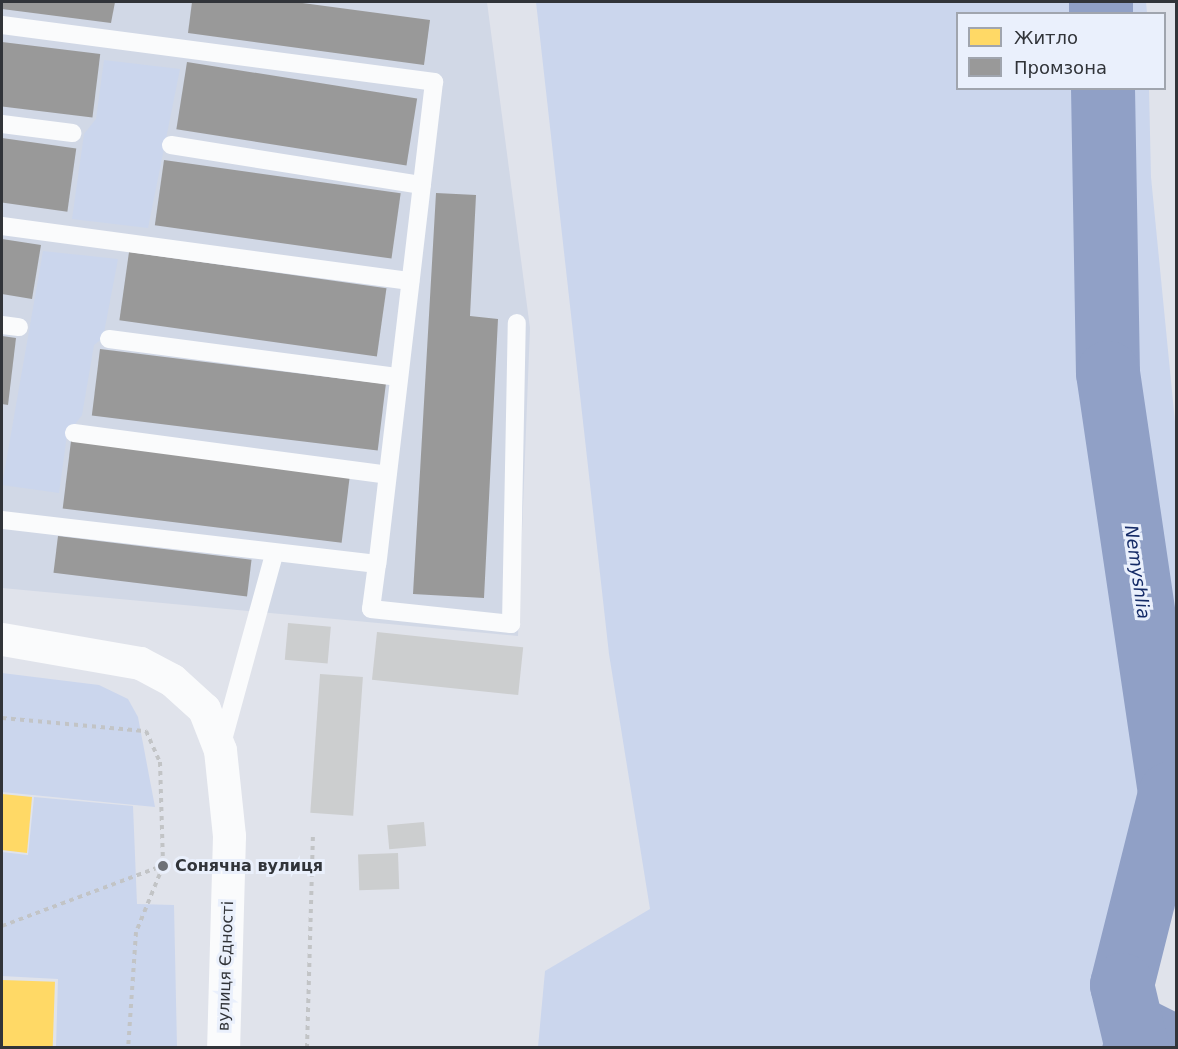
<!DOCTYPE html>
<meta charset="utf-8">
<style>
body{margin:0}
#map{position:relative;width:1178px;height:1049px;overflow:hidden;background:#e0e3eb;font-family:"DejaVu Sans",sans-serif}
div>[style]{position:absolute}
.built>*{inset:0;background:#d1d8e6}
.green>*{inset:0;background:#cbd6ed}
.water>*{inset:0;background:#90a0c6}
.homes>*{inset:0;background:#ffd966;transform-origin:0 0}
.industry>*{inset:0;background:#999;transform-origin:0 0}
.river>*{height:64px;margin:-32px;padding:0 32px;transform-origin:32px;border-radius:32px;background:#90a0c6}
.building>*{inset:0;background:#cccecf;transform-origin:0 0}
.path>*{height:4px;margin-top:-2px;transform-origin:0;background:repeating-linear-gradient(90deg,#c2c4c6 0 4.5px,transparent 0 9px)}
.lane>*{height:18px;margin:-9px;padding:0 9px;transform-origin:9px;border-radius:9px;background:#fafbfc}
.secondary>*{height:33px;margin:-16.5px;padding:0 16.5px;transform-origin:16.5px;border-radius:16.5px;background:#fafbfc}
.dots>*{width:16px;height:16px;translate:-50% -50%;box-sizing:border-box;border:3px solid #eaf0fc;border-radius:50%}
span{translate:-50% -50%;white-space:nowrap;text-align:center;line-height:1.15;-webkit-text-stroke:6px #eaf0fc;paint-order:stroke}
.poi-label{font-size:16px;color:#313439;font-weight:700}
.left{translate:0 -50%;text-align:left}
.street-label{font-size:16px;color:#313439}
.water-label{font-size:18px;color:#142a66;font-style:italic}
.frame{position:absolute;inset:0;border:3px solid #313439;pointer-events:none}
.legend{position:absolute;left:956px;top:12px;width:210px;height:78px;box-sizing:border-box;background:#eaf0fc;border:2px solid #a0a5ae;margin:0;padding:8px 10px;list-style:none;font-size:18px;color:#313439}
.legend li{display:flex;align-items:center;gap:12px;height:30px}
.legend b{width:30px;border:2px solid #a0a5ae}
</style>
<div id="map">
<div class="built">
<div style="clip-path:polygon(2px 2px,487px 2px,530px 328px,518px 636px,2px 588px)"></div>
</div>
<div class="green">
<div style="clip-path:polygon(536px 2px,1146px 2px,1147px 13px,958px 14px,958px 88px,1149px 89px,1151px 177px,1176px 432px,1176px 907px,1122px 985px,1102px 1047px,538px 1047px,545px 971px,650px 909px,609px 654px)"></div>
<div style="clip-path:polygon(104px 60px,180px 69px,148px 228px,72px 219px,84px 134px,96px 119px)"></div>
<div style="clip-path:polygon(43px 251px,118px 259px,103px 338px,94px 345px,82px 415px,67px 435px,59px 493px,2px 485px)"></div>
<div style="clip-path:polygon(2px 673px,99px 685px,128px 699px,138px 717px,155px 807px,2px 792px)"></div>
<div style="clip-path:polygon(34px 797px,133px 806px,137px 904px,174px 905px,177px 1047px,56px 1047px,58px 979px,2px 976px,2px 852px,28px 855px)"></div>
</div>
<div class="water">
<div style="clip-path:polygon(1122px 985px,1176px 1012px,1176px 1047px,1102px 1047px)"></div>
</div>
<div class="homes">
<div style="clip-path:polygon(2px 794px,32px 797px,27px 853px,2px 850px)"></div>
<div style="left:2px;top:980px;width:53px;height:68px;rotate:2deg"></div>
</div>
<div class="industry">
<div style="clip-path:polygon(2px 2px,115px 2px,111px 23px,2px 9px)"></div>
<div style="clip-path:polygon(192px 2px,295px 2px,430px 20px,424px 65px,188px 33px)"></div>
<div style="left:2px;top:42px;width:99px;height:64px;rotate:7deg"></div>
<div style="left:187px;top:62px;width:233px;height:68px;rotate:9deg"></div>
<div style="left:2px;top:138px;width:75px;height:64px;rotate:8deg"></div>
<div style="left:164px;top:160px;width:239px;height:66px;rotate:8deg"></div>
<div style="clip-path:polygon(436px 193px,476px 195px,470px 316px,498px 319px,484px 598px,413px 594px)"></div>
<div style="clip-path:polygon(2px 239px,41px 245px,32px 299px,2px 294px)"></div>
<div style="left:129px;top:252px;width:260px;height:69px;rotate:8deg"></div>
<div style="clip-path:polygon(2px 336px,16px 338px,8px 405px,2px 404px)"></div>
<div style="left:100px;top:349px;width:288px;height:67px;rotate:7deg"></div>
<div style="left:71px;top:441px;width:281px;height:68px;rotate:7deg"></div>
<div style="left:58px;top:536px;width:195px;height:37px;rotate:7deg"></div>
</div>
<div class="river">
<div style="left:1101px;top:2px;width:12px;rotate:90deg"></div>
<div style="left:1103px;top:88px;width:285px;rotate:89deg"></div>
<div style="left:1108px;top:373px;width:426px;rotate:81.6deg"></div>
<div style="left:1170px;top:794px;width:197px;rotate:104.1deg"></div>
<div style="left:1122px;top:985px;width:65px;rotate:76.6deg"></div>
</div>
<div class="building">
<div style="left:288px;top:623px;width:43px;height:37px;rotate:5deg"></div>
<div style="left:377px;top:632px;width:147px;height:48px;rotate:6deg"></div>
<div style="left:320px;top:674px;width:43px;height:139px;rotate:4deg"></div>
<div style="left:424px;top:822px;width:24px;height:37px;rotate:85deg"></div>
<div style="left:398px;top:853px;width:36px;height:40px;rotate:88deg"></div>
</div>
<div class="path">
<div style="left:2px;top:718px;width:145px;rotate:5.2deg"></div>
<div style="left:146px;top:731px;width:34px;rotate:66deg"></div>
<div style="left:160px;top:762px;width:104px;rotate:88.3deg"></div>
<div style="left:163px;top:866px;width:71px;rotate:112.2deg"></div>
<div style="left:136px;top:932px;width:116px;rotate:93.9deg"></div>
<div style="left:2px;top:926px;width:171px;rotate:-20.6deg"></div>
<div style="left:307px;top:1048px;width:215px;rotate:-88.4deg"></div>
</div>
<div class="lane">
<div style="left:2px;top:25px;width:436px;rotate:7.5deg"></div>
<div style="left:434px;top:82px;width:485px;rotate:96.7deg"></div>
<div style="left:377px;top:564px;width:378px;rotate:-173.3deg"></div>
<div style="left:2px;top:124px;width:71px;rotate:7.3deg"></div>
<div style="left:171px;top:145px;width:254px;rotate:9.1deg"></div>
<div style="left:2px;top:226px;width:412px;rotate:7.7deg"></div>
<div style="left:2px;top:325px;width:17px;rotate:7deg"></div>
<div style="left:109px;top:339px;width:292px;rotate:7.5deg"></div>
<div style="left:74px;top:433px;width:316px;rotate:7.6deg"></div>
<div style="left:377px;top:564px;width:45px;rotate:97.6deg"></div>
<div style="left:371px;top:609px;width:141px;rotate:6.1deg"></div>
<div style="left:511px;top:624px;width:301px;rotate:-88.9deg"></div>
<div style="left:221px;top:747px;width:199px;rotate:-74.6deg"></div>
</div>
<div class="secondary">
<div style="left:2px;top:639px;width:140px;rotate:9.9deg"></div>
<div style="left:140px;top:663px;width:36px;rotate:28deg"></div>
<div style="left:172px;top:680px;width:43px;rotate:42.2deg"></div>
<div style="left:204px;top:709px;width:44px;rotate:68.7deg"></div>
<div style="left:220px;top:750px;width:86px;rotate:84deg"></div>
<div style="left:229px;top:836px;width:212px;rotate:91.6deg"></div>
</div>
<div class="dots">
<div style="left:163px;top:866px;background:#6e7177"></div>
</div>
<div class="poi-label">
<span class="left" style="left:175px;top:866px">Сонячна вулиця</span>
</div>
<div class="street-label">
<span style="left:226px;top:966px;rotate:-88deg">вулиця Єдності</span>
</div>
<div class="water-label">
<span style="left:1137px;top:572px;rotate:82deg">Nemyshlia</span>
</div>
<div class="frame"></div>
<ul class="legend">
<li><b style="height:16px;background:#ffd966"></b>Житло</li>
<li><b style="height:16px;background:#999"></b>Промзона</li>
</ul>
</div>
